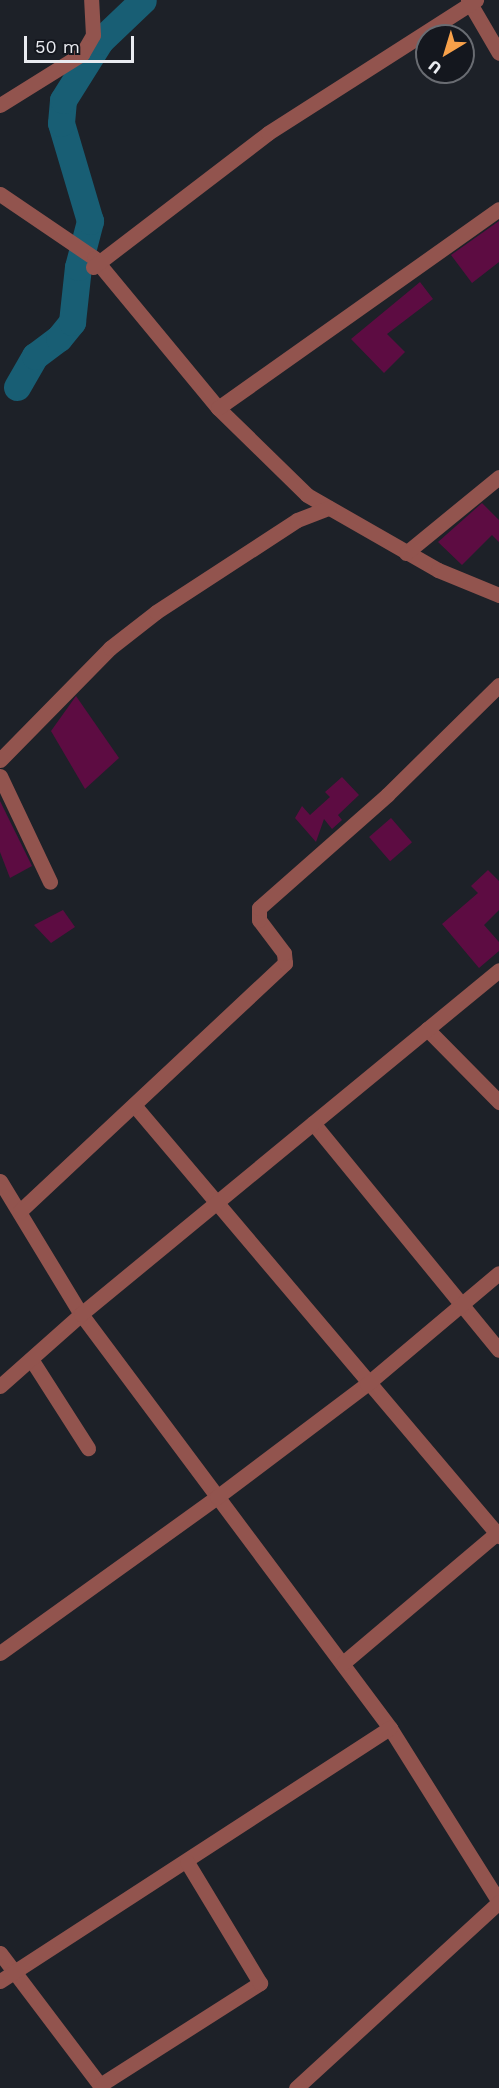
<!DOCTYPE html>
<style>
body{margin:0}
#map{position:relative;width:499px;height:2088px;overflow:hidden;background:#1d2128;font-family:"Work Sans",sans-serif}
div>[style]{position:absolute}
.river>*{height:27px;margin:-13.5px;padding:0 13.5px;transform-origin:13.5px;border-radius:13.5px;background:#185e74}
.building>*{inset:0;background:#5d0c42;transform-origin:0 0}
.minor>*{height:15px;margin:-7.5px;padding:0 7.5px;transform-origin:7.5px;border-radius:7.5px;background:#92544e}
span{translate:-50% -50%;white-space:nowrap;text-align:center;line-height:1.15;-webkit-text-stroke:4.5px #14171e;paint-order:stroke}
.north{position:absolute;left:415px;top:24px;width:60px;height:60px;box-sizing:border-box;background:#14171e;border:2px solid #696c72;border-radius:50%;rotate:218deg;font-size:16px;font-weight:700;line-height:24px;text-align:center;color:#e9ebf0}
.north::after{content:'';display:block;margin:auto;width:21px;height:27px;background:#f8a14a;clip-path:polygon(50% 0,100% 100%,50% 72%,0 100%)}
.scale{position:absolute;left:24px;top:36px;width:110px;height:27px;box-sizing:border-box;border:3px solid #e9ebf0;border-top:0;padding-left:8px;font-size:18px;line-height:21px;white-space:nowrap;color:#e9ebf0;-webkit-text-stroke:4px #14171e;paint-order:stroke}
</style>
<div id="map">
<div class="river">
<div style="left:17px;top:387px;width:36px;rotate:-60deg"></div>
<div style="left:35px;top:356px;width:30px;rotate:-37deg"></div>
<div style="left:59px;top:338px;width:21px;rotate:-51deg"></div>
<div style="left:72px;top:322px;width:55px;rotate:-83.8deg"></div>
<div style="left:78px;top:267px;width:48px;rotate:-75.4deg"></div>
<div style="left:90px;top:221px;width:102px;rotate:-106.5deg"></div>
<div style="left:61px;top:123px;width:23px;rotate:-85deg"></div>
<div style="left:63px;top:100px;width:70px;rotate:-57.9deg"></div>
<div style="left:100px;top:41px;width:59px;rotate:-43.6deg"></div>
</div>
<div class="building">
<div style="clip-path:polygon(499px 221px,499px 262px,472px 283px,451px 255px)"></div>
<div style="clip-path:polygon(420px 282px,433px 299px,387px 334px,405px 352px,384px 373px,351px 339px)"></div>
<div style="clip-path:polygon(482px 503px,499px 520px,499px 542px,492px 535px,462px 565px,438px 542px)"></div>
<div style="clip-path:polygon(76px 696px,119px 758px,85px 789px,51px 731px)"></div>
<div style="clip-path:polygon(342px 777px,359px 795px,338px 815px,342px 820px,332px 829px,324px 819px,316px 842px,295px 818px,302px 806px,310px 815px,330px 797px,325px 792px)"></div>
<div style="clip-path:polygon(0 801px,32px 866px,10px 878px,0 852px)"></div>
<div style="left:391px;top:818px;width:32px;height:29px;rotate:49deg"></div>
<div style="clip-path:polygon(488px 870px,499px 881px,499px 910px,484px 925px,499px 942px,499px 951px,479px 968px,442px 924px,478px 893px,471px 886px)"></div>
<div style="clip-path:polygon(63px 910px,75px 927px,51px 943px,34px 925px)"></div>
</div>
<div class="minor">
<div style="left:468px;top:0;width:61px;rotate:59.7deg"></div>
<div style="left:0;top:105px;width:97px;rotate:-31.9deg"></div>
<div style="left:82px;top:54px;width:22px;rotate:-60deg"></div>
<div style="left:93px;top:35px;width:35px;rotate:-93deg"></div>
<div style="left:0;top:194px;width:114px;rotate:34.2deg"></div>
<div style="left:94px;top:258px;width:195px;rotate:50.4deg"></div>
<div style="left:218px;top:408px;width:124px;rotate:44.3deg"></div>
<div style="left:307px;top:495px;width:151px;rotate:29.8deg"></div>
<div style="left:438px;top:570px;width:66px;rotate:22.3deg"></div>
<div style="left:93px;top:267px;width:220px;rotate:-37.4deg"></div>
<div style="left:268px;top:133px;width:247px;rotate:-32.6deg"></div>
<div style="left:218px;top:408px;width:344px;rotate:-35.3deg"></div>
<div style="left:406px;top:553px;width:120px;rotate:-39.3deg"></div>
<div style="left:0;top:760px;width:157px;rotate:-45.5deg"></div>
<div style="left:110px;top:648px;width:58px;rotate:-38deg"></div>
<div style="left:156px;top:612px;width:168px;rotate:-33.1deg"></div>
<div style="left:297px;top:520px;width:34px;rotate:-21deg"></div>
<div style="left:0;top:776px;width:117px;rotate:64.7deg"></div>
<div style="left:427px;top:1029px;width:103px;rotate:45.4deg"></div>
<div style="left:134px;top:1105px;width:565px;rotate:49.74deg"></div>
<div style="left:313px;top:1123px;width:293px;rotate:50.7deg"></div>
<div style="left:0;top:1181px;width:156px;rotate:58.7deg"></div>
<div style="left:81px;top:1314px;width:517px;rotate:53.26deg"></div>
<div style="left:390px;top:1728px;width:205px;rotate:57.9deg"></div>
<div style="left:20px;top:1211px;width:363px;rotate:-43.1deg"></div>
<div style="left:285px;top:963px;width:10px;rotate:-96deg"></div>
<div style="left:284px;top:953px;width:41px;rotate:-127.1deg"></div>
<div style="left:259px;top:920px;width:12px;rotate:-90deg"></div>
<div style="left:259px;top:908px;width:171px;rotate:-41.4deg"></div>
<div style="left:387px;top:795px;width:157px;rotate:-44.5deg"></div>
<div style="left:31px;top:1359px;width:106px;rotate:57.4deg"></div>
<div style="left:0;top:1386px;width:108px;rotate:-41.6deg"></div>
<div style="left:81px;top:1314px;width:541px;rotate:-39.45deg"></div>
<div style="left:0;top:1653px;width:267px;rotate:-35.7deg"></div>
<div style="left:217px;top:1497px;width:188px;rotate:-37deg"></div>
<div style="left:367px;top:1384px;width:172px;rotate:-40.1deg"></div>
<div style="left:343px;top:1663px;width:204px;rotate:-40.2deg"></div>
<div style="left:0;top:1953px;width:169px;rotate:52.9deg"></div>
<div style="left:0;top:1981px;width:465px;rotate:-33deg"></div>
<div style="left:100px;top:2085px;width:190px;rotate:-32.5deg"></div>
<div style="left:260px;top:1983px;width:141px;rotate:-121.1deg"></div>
<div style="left:296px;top:2088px;width:275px;rotate:-42.5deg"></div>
</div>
<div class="north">U</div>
<div class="scale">50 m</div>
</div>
